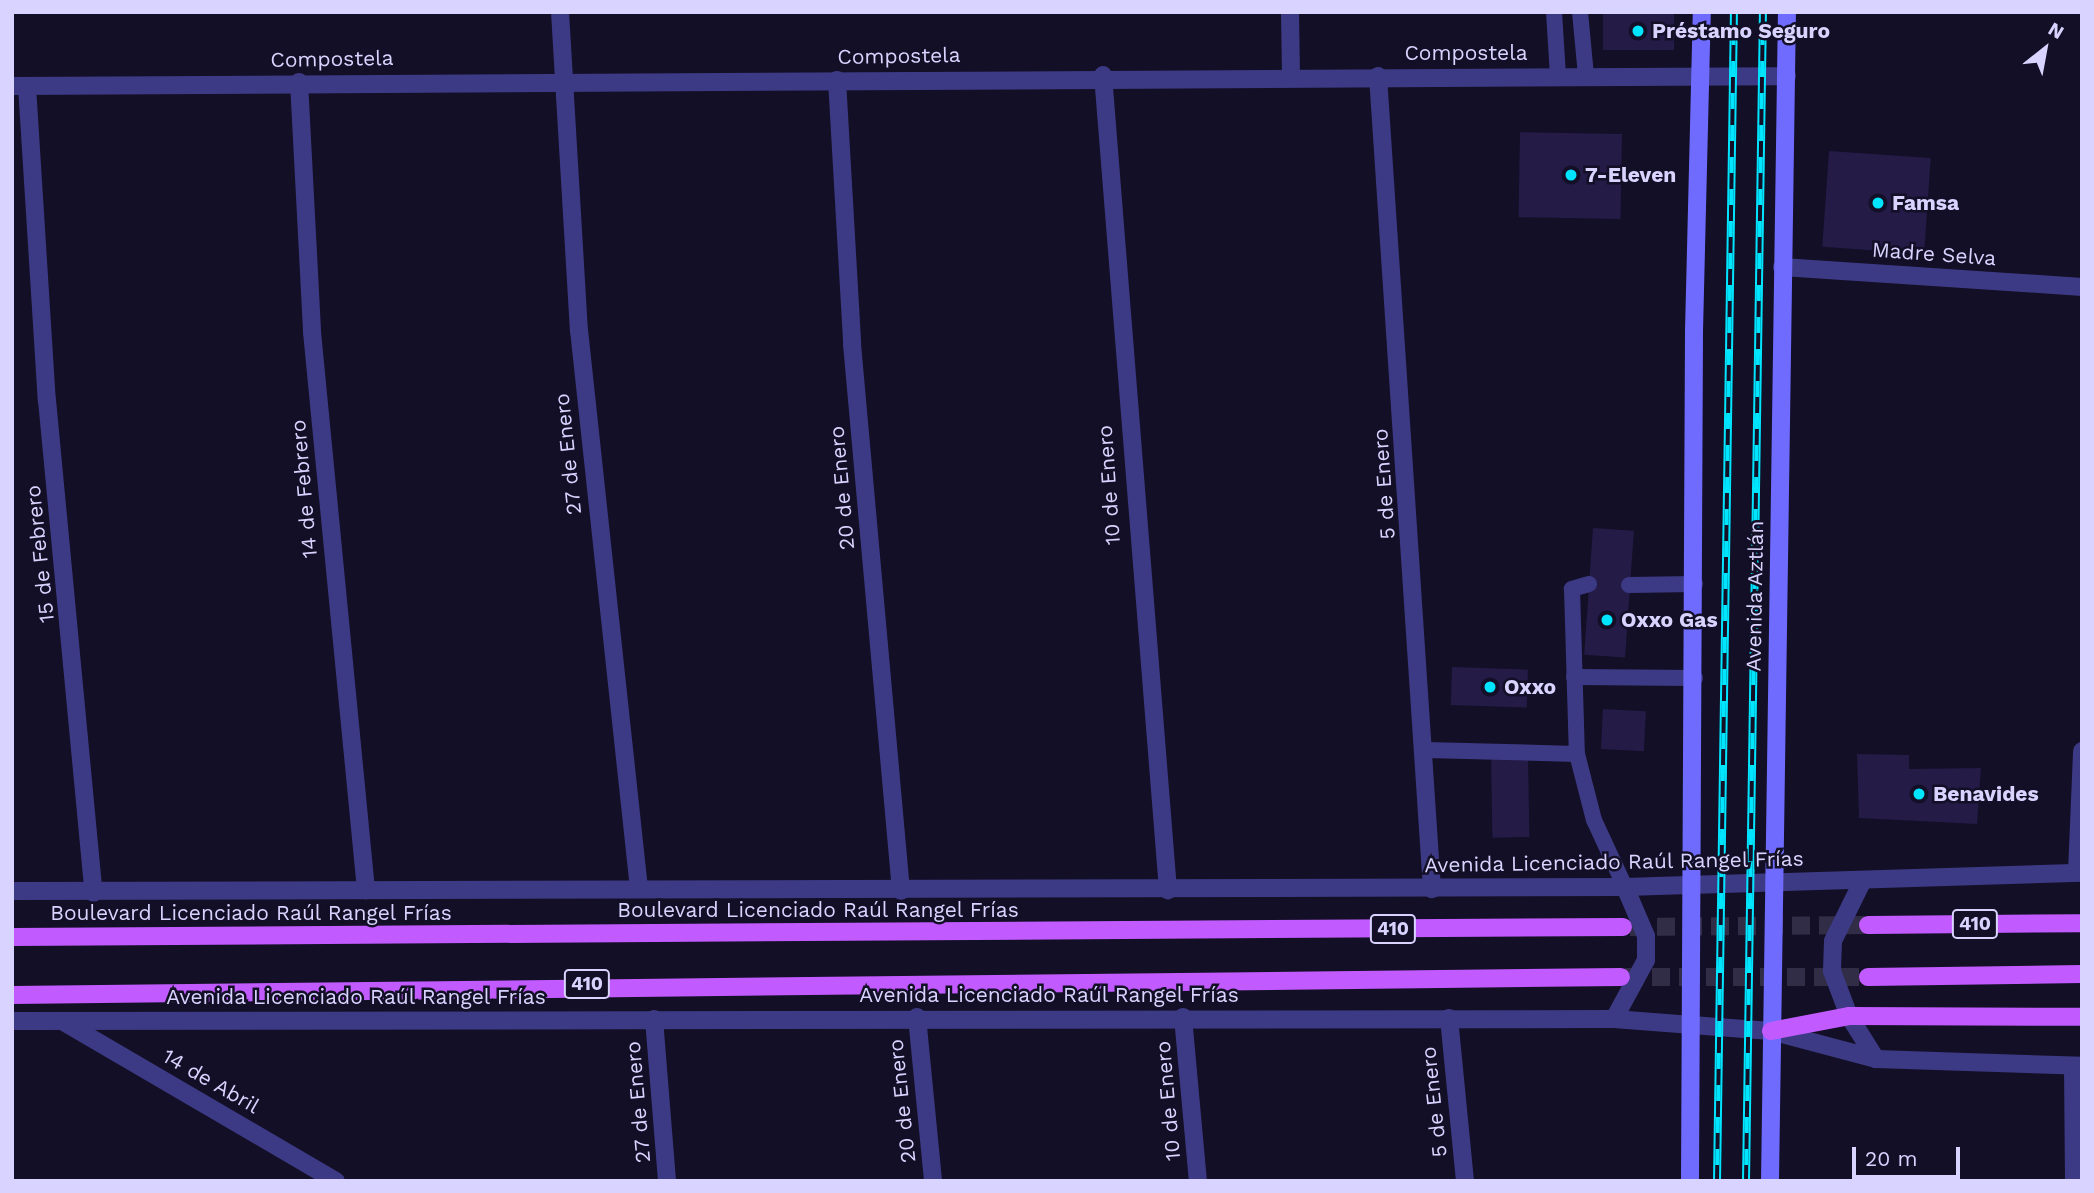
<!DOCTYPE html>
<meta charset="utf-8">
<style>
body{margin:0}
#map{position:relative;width:2094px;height:1193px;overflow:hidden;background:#130f26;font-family:"Work Sans",sans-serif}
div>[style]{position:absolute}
.building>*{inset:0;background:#241b47;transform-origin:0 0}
.primary-tunnel>*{height:18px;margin-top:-9px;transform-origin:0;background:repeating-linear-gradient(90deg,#312d47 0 18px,transparent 0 27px)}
.service>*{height:16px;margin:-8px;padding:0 8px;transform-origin:8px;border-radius:8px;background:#3d3a85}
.minor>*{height:18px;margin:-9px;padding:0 9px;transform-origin:9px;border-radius:9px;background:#3d3a85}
.tertiary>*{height:18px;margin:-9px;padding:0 9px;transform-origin:9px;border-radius:9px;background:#3d3a85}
.secondary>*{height:18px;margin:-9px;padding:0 9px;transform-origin:9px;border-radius:9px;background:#6f6bff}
.primary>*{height:18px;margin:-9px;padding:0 9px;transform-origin:9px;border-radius:9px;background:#c25bff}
.rail>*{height:8px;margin-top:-4px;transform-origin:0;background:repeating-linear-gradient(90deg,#130f26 0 16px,#00e5ff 0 32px);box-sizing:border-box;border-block:2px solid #00e5ff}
.dots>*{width:19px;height:19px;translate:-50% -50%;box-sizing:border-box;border:4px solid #130f26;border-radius:50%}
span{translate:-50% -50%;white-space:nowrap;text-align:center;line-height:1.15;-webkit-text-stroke:5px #130f26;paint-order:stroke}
.shield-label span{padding:2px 5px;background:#130f26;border:2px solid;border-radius:5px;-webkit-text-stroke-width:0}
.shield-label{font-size:19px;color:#d9d4ff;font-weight:700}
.poi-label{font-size:21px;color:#d9d4ff;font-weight:700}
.left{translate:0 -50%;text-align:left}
.street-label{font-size:21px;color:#d9d4ff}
.frame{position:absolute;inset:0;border:14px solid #d9d4ff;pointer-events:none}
.north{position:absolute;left:2010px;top:14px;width:70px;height:70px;-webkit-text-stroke:5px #130f26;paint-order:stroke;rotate:31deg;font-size:19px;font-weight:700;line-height:28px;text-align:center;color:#d9d4ff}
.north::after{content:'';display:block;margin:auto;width:24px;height:32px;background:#d9d4ff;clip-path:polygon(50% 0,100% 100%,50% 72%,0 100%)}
.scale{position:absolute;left:1852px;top:1147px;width:108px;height:32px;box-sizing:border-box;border:4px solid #d9d4ff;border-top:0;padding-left:9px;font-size:21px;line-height:24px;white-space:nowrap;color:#d9d4ff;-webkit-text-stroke:5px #130f26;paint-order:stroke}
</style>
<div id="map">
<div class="building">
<div style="left:1603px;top:12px;width:71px;height:38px"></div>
<div style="left:1622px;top:134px;width:85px;height:102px;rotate:91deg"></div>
<div style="left:1829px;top:151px;width:102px;height:96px;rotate:4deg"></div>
<div style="left:1593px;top:528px;width:41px;height:127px;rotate:4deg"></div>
<div style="left:1452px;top:667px;width:76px;height:38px;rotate:2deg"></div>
<div style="left:1603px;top:709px;width:43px;height:40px;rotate:3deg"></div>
<div style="clip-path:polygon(1857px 754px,1909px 755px,1909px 769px,1981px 768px,1977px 824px,1859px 818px)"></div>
<div style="left:1528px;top:757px;width:80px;height:37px;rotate:89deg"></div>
</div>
<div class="primary-tunnel">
<div style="left:1630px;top:927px;width:238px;rotate:-0.5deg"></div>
<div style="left:1625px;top:977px;width:243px"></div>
</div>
<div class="service">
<div style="left:1554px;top:12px;width:63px;rotate:86.4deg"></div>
<div style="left:1580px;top:12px;width:64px;rotate:84.6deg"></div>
<div style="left:1589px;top:584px;width:18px;rotate:164deg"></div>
<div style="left:1572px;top:589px;width:165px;rotate:88.3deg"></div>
<div style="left:1577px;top:754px;width:68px;rotate:75.6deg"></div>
<div style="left:1594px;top:820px;width:74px;rotate:65.2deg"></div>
<div style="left:1629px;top:585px;width:66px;rotate:-0.9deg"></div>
<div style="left:1574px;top:677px;width:121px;rotate:0.5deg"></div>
<div style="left:1426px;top:750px;width:151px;rotate:1.5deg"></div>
</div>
<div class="minor">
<div style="left:560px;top:12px;width:319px;rotate:86.6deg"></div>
<div style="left:579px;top:330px;width:562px;rotate:83.87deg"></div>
<div style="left:1290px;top:12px;width:63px;rotate:89.1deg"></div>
<div style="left:1103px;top:75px;width:818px;rotate:85.44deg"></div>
<div style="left:1378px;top:76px;width:815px;rotate:86.2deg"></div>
<div style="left:837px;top:80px;width:264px;rotate:86.7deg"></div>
<div style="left:852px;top:344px;width:549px;rotate:84.88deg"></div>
<div style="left:299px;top:82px;width:250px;rotate:87deg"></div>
<div style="left:312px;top:332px;width:561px;rotate:84.47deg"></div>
<div style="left:27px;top:86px;width:315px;rotate:86.4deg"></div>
<div style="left:47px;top:400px;width:495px;rotate:84.6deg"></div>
<div style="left:1782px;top:267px;width:301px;rotate:3.8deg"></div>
<div style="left:2077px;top:872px;width:121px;rotate:-87.6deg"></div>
<div style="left:917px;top:1017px;width:165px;rotate:84.4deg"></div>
<div style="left:1183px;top:1017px;width:165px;rotate:84.8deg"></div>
<div style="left:1449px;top:1018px;width:164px;rotate:84.4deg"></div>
<div style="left:654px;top:1019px;width:163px;rotate:85.4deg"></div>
<div style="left:62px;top:1021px;width:317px;rotate:30.3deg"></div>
<div style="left:2073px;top:1066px;width:115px;rotate:89.5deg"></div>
</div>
<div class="tertiary">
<div style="left:12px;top:86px;width:1775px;rotate:-0.32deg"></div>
<div style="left:1863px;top:880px;width:68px;rotate:116.2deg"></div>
<div style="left:1833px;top:941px;width:30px;rotate:92deg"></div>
<div style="left:1832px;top:971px;width:48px;rotate:69.3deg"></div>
<div style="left:1849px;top:1016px;width:51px;rotate:57.9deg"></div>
<div style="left:12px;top:891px;width:1613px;rotate:-0.14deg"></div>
<div style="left:1625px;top:887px;width:457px;rotate:-1.8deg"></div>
<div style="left:1614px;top:1019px;width:67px;rotate:-61.5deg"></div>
<div style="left:1646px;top:960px;width:24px;rotate:-90deg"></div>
<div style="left:1646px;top:936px;width:53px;rotate:-113.2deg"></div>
<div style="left:12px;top:1021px;width:1602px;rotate:-0.07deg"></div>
<div style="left:1614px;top:1019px;width:157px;rotate:4.4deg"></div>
<div style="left:1771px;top:1031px;width:109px;rotate:14.9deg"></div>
<div style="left:1876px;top:1059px;width:206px;rotate:1.9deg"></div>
</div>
<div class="secondary">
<div style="left:1690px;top:1181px;width:850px;rotate:-89.73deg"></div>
<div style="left:1694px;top:331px;width:319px;rotate:-88.6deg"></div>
<div style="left:1770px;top:1181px;width:1169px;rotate:-89.17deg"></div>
</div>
<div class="primary">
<div style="left:1868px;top:925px;width:214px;rotate:-0.5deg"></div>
<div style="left:12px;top:937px;width:1611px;rotate:-0.36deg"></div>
<div style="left:1868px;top:977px;width:214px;rotate:-0.8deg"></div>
<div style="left:12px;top:995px;width:1609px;rotate:-0.64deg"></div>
<div style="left:1771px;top:1031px;width:79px;rotate:-10.9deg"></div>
<div style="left:1849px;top:1016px;width:233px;rotate:0.2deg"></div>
</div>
<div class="rail">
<div style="left:1717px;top:1181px;width:1169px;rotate:-89.17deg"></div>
<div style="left:1746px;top:1181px;width:1169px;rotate:-89.17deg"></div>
</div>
<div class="dots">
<div style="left:1638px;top:31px;background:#00e5ff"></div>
<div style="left:1571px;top:175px;background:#00e5ff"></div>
<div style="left:1878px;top:203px;background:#00e5ff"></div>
<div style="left:1607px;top:620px;background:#00e5ff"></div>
<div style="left:1490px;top:687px;background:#00e5ff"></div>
<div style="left:1919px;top:794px;background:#00e5ff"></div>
</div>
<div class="shield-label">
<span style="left:1975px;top:924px">410</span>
<span style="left:1393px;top:929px">410</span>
<span style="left:587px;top:984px">410</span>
</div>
<div class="poi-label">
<span class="left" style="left:1652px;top:31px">Préstamo Seguro</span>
<span class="left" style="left:1585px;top:175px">7-Eleven</span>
<span class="left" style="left:1892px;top:203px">Famsa</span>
<span class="left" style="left:1621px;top:620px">Oxxo Gas</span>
<span class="left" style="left:1504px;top:687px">Oxxo</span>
<span class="left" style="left:1933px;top:794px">Benavides</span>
</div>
<div class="street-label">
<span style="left:1466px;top:53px">Compostela</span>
<span style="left:899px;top:56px;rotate:-1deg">Compostela</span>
<span style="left:332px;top:59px;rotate:-1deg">Compostela</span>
<span style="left:1934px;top:254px;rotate:4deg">Madre Selva</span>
<span style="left:568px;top:454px;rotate:-96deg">27 de Enero</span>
<span style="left:1384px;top:484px;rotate:-94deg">5 de Enero</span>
<span style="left:1109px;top:485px;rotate:-94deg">10 de Enero</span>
<span style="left:842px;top:488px;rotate:-95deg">20 de Enero</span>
<span style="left:304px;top:489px;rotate:-95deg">14 de Febrero</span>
<span style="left:40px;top:554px;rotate:-96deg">15 de Febrero</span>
<span style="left:1755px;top:596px;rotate:-89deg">Avenida Aztlán</span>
<span style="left:1614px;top:862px;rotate:-1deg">Avenida Licenciado Raúl Rangel Frías</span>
<span style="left:818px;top:910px">Boulevard Licenciado Raúl Rangel Frías</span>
<span style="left:251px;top:913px">Boulevard Licenciado Raúl Rangel Frías</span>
<span style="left:1049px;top:995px">Avenida Licenciado Raúl Rangel Frías</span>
<span style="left:356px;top:997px">Avenida Licenciado Raúl Rangel Frías</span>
<span style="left:211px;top:1081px;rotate:30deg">14 de Abril</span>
<span style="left:902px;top:1101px;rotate:-96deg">20 de Enero</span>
<span style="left:1168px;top:1101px;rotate:-95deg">10 de Enero</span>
<span style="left:638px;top:1102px;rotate:-95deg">27 de Enero</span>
<span style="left:1434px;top:1102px;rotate:-96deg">5 de Enero</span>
</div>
<div class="frame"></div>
<div class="north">N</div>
<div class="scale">20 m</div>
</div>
